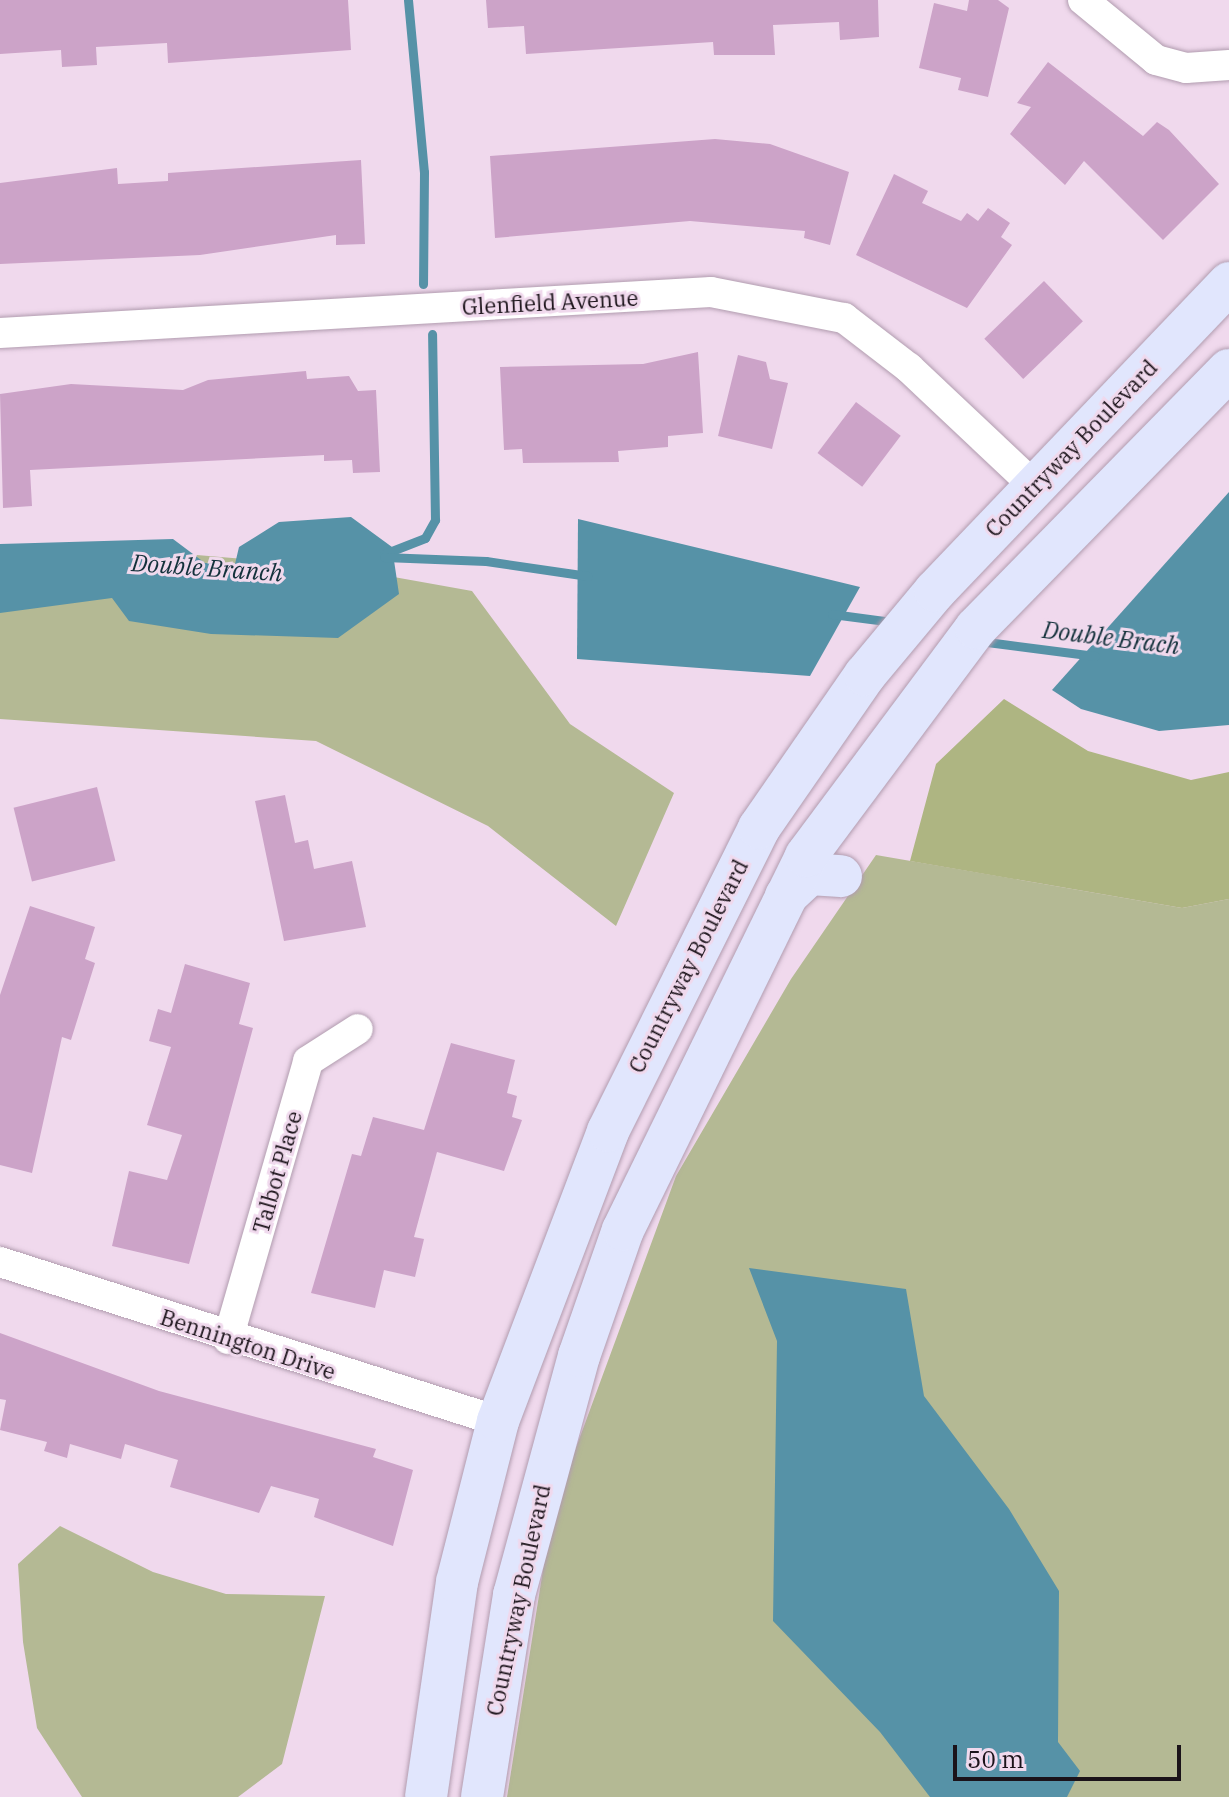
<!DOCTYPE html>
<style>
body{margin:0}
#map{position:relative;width:1229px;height:1797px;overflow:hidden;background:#f0d9ed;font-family:"IBM Plex Serif",serif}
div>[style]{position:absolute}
.green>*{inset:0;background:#b4b994}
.forest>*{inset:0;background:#aeb582}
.water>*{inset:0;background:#5692a7}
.stream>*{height:9px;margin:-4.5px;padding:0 4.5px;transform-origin:4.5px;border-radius:4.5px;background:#5692a7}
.building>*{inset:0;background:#cca3c8;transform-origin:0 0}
.roads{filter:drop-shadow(0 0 2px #b19caf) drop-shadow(0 0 2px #b19caf)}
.street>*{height:30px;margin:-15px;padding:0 15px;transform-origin:15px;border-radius:15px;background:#fff}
.secondary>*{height:42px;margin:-21px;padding:0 21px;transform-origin:21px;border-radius:21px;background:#e1e6fd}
span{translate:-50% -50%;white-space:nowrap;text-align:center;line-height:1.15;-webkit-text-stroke:6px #f0d9ed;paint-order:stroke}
.street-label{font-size:22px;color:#1b131a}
.water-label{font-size:24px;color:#13313b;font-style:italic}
.scale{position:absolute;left:953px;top:1745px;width:228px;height:36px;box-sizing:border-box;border:4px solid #1b131a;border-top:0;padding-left:10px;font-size:24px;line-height:28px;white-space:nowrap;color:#1b131a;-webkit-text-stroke:6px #f0d9ed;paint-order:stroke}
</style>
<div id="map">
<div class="green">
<div style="clip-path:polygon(126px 549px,338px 567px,472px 591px,570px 724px,674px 793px,616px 926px,488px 826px,316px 741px,0 719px,0 554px)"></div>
<div style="clip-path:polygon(876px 855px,1182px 908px,1229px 899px,1229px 1797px,507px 1797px,552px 1513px,676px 1176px,791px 979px)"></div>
<div style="clip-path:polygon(60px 1526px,153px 1572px,226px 1594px,325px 1596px,282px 1764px,238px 1797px,82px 1797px,37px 1728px,23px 1642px,18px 1564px)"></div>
</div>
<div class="forest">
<div style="clip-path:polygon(1004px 699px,1088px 751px,1191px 780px,1229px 772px,1229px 899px,1182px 908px,910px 861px,936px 764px)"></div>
</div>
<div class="water">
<div style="clip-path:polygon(1229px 492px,1229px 725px,1159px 731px,1081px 709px,1052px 690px)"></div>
<div style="clip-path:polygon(351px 517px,392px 547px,399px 594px,338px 638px,211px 634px,129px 621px,112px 598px,0 613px,0 544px,173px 539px,205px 563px,235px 564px,239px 547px,279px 522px)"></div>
<div style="clip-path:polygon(578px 519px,860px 587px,810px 676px,577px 659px)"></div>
<div style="clip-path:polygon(749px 1268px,906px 1289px,924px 1396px,1009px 1509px,1059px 1591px,1058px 1742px,1080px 1771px,1067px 1797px,930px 1797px,880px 1732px,773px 1621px,777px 1341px)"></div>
</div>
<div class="stream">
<div style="left:408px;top:0;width:173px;rotate:84.7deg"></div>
<div style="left:424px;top:172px;width:112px;rotate:90.5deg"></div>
<div style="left:384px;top:554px;width:44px;rotate:-21.3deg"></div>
<div style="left:425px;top:538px;width:21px;rotate:-61deg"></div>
<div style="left:435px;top:520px;width:186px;rotate:-90.9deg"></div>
<div style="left:384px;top:557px;width:102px;rotate:2.2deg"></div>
<div style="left:486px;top:561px;width:103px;rotate:8.4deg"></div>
<div style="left:832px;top:614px;width:62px;rotate:7.5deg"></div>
<div style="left:987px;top:642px;width:109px;rotate:7.4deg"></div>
</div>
<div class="building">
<div style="clip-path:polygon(0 0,348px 0,351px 50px,168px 63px,167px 43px,96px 47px,97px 65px,62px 67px,61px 50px,0 54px)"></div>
<div style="clip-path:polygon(486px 0,878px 0,879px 37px,840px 40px,839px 22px,773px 25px,775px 55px,714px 55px,713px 42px,526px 54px,524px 26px,488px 28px)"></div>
<div style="clip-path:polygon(969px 0,998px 0,1009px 8px,988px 97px,958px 90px,961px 78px,919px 68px,934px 3px,967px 11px)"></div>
<div style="clip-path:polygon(1048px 62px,1143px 136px,1157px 122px,1169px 130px,1219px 184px,1163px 240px,1084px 161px,1065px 185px,1010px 134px,1031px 107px,1017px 103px)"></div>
<div style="clip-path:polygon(715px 139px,770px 144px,849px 172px,830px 245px,804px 238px,805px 231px,690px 221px,495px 238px,490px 156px)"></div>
<div style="clip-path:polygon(361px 160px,365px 244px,336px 245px,336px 235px,200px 255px,0 264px,0 183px,117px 168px,118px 184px,168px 181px,168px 173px)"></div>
<div style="clip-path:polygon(894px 174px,928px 191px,922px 203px,961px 221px,967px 213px,978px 221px,988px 208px,1010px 223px,1001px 237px,1012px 245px,967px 308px,856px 255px)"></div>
<div style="left:1044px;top:281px;width:56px;height:83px;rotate:46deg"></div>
<div style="clip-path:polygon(698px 352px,703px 433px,668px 436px,668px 447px,618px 451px,619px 462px,523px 463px,522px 449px,504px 450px,500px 367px,643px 364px)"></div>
<div style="clip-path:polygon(738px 355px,766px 362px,770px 379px,788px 383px,772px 449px,718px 436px)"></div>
<div style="clip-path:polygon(306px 371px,307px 379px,349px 376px,358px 391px,376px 390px,380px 472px,353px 473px,352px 460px,324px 461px,324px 455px,30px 470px,32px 506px,3px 508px,0 394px,71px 384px,183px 390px,208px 380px)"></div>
<div style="left:856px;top:402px;width:56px;height:64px;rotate:37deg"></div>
<div style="left:97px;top:787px;width:76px;height:86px;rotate:76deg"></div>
<div style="clip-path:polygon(285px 795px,295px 843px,308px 840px,314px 869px,352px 861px,366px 927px,284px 941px,255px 801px)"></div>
<div style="clip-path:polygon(30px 906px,95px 927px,85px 959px,95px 963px,71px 1040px,62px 1037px,32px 1173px,0 1165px,0 995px)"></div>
<div style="clip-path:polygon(185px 964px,250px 983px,239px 1024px,253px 1028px,189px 1264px,112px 1246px,129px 1171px,167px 1180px,182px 1135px,147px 1125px,171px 1047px,149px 1041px,158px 1009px,171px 1013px)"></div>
<div style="clip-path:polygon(451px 1043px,515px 1060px,507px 1093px,517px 1096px,512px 1117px,522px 1120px,504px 1171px,437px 1152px,414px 1237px,424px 1239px,415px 1277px,384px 1270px,375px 1308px,311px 1293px,352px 1154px,361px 1156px,373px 1117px,424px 1130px)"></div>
<div style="clip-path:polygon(0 1333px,159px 1391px,376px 1449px,373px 1457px,413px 1470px,393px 1546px,314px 1517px,319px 1499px,271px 1486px,259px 1513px,170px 1487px,178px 1460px,125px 1444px,121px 1459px,70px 1444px,67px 1458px,44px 1451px,47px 1442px,0 1430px,6px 1400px,0 1399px)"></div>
</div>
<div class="roads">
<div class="street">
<div style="left:1083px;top:0;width:94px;rotate:39.4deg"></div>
<div style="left:1156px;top:60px;width:31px;rotate:15deg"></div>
<div style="left:1186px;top:68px;width:43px;rotate:-4deg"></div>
<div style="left:0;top:333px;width:712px;rotate:-3.3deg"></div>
<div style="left:711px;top:292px;width:136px;rotate:11.1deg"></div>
<div style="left:844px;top:318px;width:82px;rotate:37.6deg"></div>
<div style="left:909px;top:368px;width:172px;rotate:43.3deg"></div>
<div style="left:0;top:1262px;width:523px;rotate:17.71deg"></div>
<div style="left:228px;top:1339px;width:289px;rotate:-73.9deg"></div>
<div style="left:308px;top:1061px;width:59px;rotate:-32.6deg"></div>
</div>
<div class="secondary">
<div style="left:786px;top:896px;width:33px;rotate:-43deg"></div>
<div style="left:810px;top:874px;width:31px;rotate:4deg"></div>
<div style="left:426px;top:1797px;width:217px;rotate:-81.8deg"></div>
<div style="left:457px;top:1582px;width:166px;rotate:-75.7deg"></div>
<div style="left:498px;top:1421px;width:310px;rotate:-69.2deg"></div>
<div style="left:608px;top:1131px;width:339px;rotate:-63.5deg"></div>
<div style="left:759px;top:828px;width:186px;rotate:-55.3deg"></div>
<div style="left:865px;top:675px;width:109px;rotate:-50.2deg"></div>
<div style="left:935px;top:591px;width:426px;rotate:-46.3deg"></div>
<div style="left:482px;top:1797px;width:205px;rotate:-81deg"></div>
<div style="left:514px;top:1595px;width:248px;rotate:-74.8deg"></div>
<div style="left:579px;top:1356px;width:133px;rotate:-70.8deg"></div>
<div style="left:623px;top:1230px;width:416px;rotate:-63.9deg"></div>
<div style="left:806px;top:856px;width:284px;rotate:-53.3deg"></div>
<div style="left:976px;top:628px;width:361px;rotate:-45.6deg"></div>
</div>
</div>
<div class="street-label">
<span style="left:550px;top:302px;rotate:-3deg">Glenfield Avenue</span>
<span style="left:1071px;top:448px;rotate:-46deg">Countryway Boulevard</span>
<span style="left:688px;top:966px;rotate:-63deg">Countryway Boulevard</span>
<span style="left:277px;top:1172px;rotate:-74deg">Talbot Place</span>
<span style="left:248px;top:1344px;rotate:18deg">Bennington Drive</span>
<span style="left:518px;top:1600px;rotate:-78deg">Countryway Boulevard</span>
</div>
<div class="water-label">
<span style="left:207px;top:568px;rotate:4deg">Double Branch</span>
<span style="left:1111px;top:638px;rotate:7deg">Double Brach</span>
</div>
<div class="scale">50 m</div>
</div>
